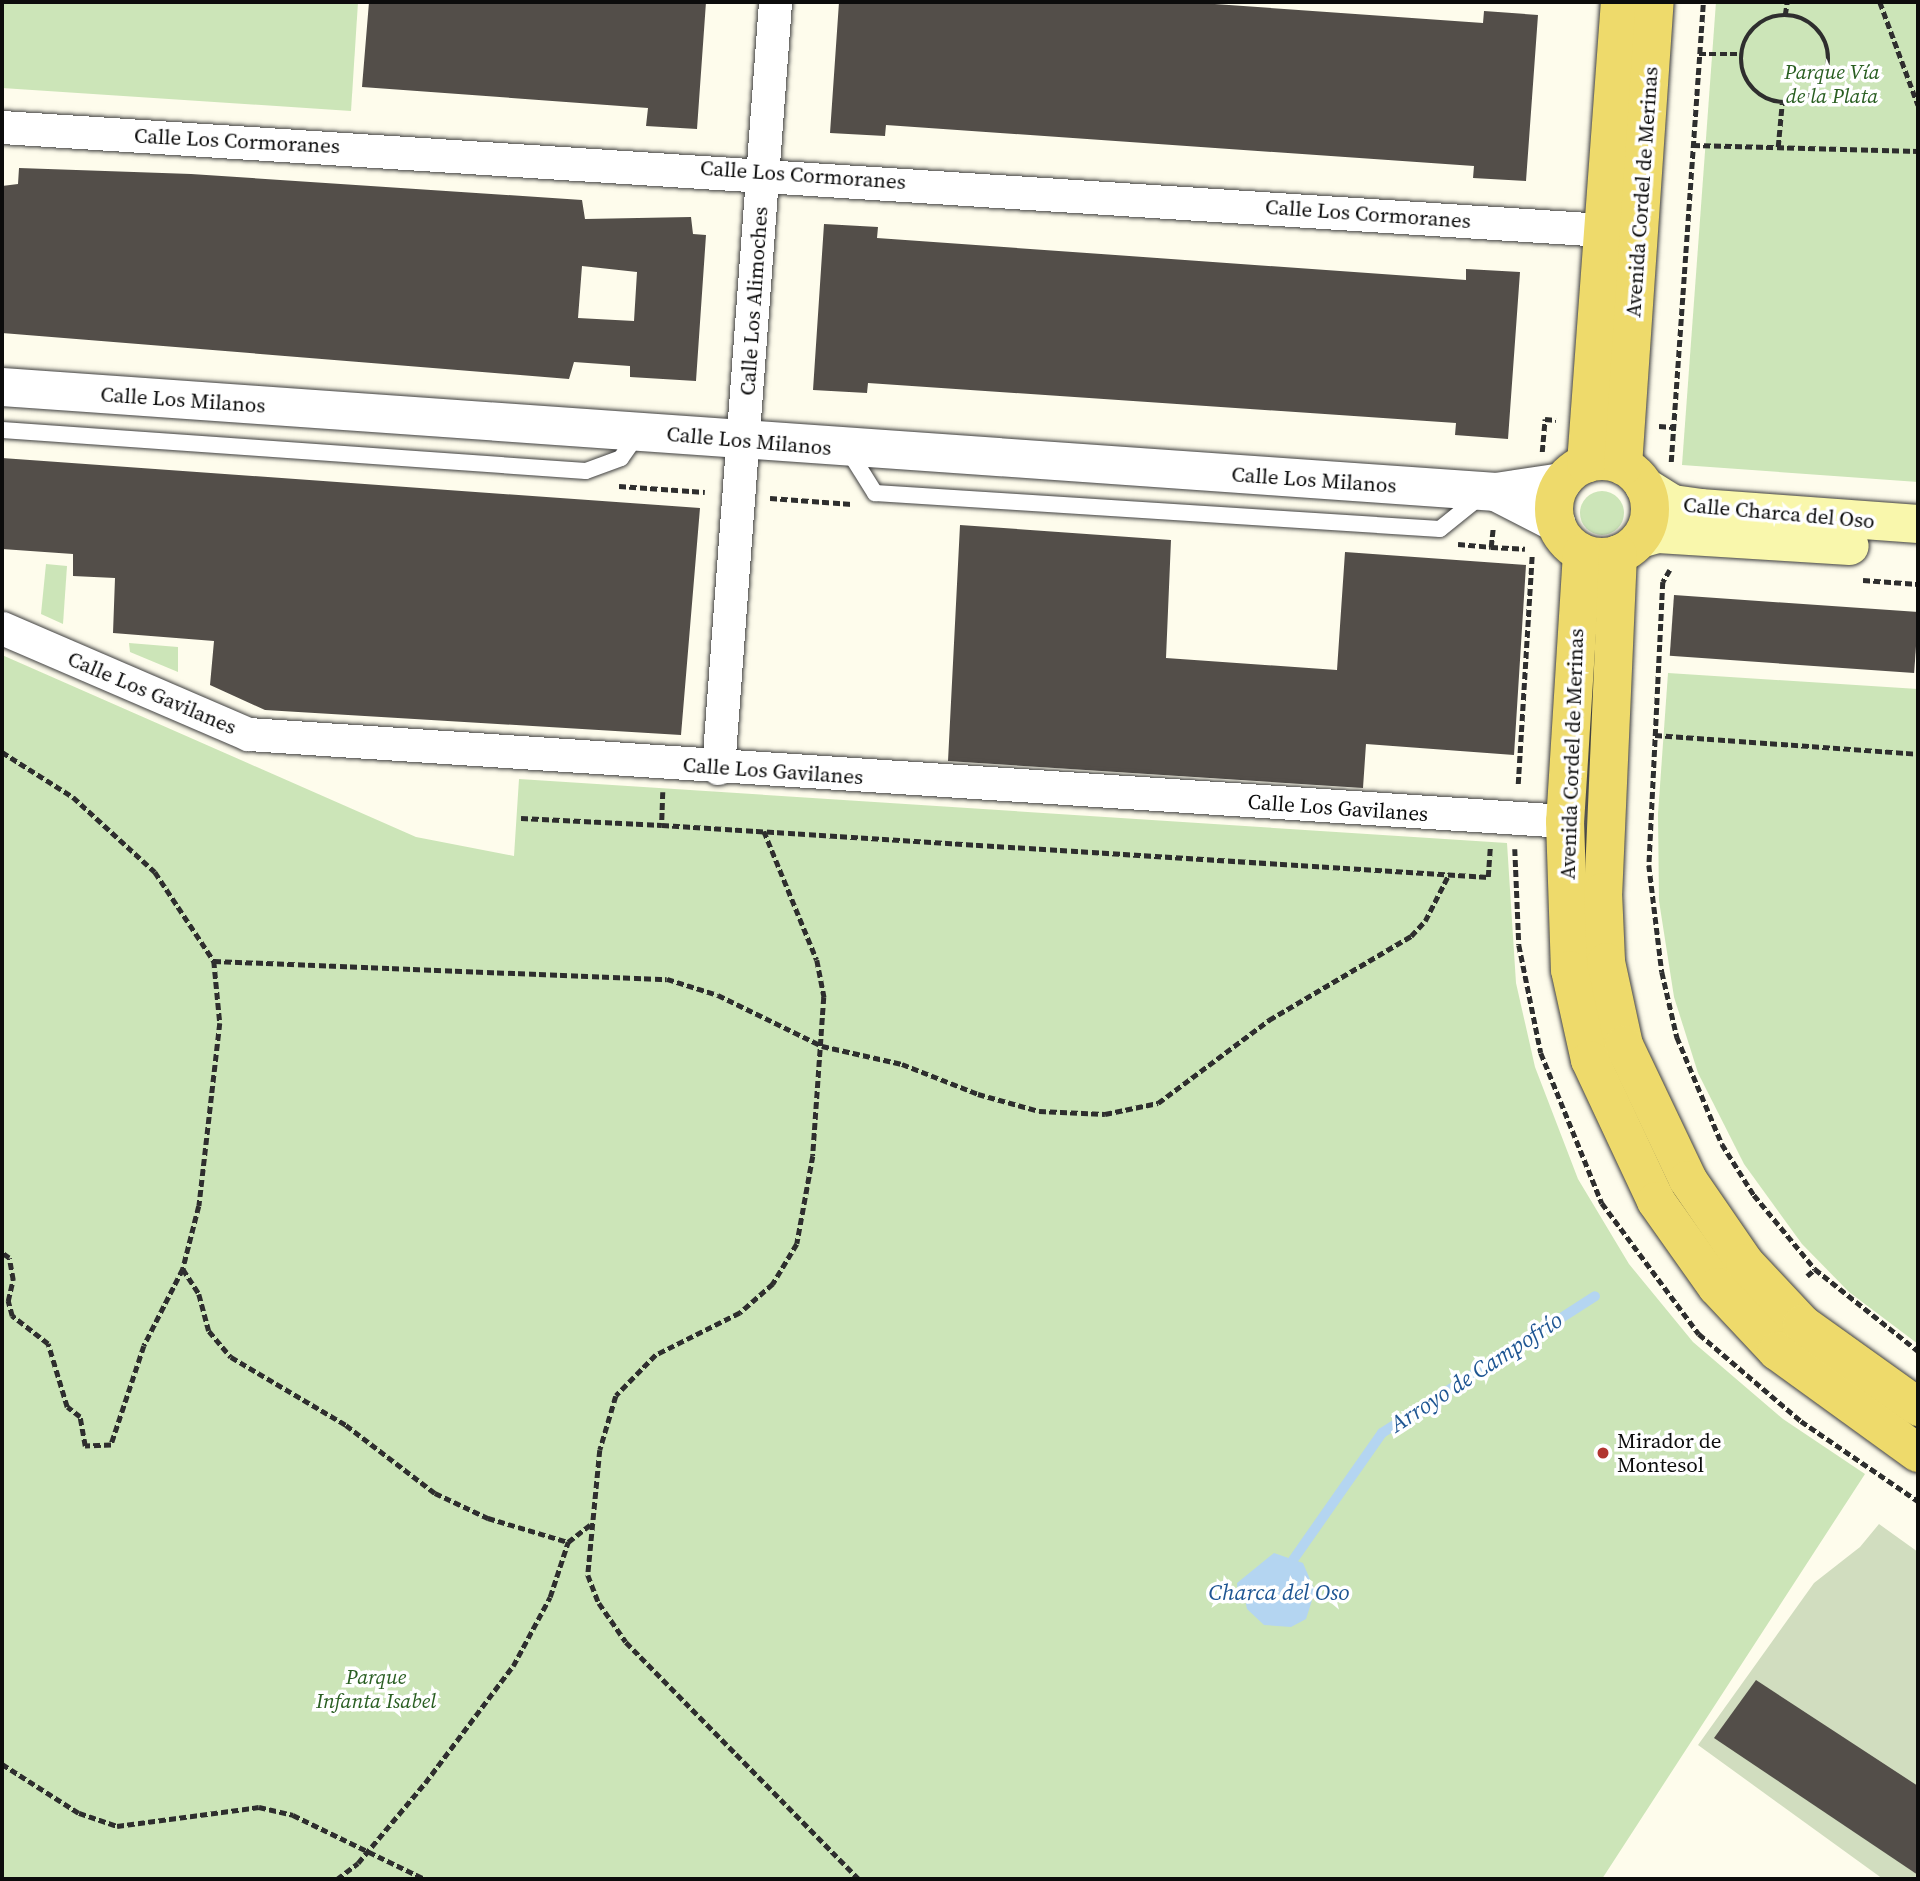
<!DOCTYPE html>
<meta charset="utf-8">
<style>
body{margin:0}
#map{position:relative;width:1920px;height:1881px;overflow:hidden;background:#fefcec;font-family:"Source Serif 4",serif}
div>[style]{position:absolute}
.green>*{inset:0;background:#cce5b8}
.round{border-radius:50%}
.cemetery>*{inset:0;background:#d1ddbf}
.water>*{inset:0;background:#b4d5f1}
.stream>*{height:10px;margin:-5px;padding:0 5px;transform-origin:5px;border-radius:5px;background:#b4d5f1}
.building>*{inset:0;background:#534e49;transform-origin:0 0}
.path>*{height:4.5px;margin-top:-2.25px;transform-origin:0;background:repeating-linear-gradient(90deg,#2e2e2e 0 7px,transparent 0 10.5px)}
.path>.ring{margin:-2.25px;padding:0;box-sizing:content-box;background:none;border:4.5px solid #2e2e2e;border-radius:50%}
.roads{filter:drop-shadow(0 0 2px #3f3f3f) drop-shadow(0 0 2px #3f3f3f)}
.service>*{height:16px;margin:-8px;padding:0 8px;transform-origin:8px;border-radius:8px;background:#fff}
.minor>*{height:33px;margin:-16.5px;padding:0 16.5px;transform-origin:16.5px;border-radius:16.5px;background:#fff}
.tertiary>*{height:38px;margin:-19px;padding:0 19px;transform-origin:19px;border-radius:19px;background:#fff}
.secondary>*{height:38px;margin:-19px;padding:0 19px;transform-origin:19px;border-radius:19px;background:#f9f7ac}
.primary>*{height:38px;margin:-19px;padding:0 19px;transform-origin:19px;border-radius:19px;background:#eeda6b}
.primary>.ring{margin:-19px;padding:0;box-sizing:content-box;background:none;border:38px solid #eeda6b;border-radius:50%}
.dots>*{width:19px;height:19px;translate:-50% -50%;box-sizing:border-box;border:4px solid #fff;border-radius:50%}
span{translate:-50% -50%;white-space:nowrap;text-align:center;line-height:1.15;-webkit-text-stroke:7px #fff;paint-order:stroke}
.park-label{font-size:21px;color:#295e21;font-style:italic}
.street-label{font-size:21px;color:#0c0c0c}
.poi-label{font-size:21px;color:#0c0c0c}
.left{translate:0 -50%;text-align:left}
.water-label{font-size:23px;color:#1f5693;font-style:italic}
.frame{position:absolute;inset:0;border:4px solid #0c0c0c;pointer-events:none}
</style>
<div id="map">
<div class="green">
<div style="clip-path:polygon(2px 2px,358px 2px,351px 111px,2px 88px)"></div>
<div style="clip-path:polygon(1716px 2px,1918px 2px,1918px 482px,1682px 465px)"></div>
<div class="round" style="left:1580px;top:491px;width:44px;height:44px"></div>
<div style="clip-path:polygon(46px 564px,67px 566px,63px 624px,41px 614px)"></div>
<div style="clip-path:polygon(129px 643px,178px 647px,178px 672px,130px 652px)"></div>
<div style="clip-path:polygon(2px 655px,416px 837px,514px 856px,519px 779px,1507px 843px,1516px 983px,1535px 1067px,1578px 1179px,1629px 1264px,1693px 1342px,1783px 1419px,1865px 1474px,1602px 1879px,2px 1879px)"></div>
<div style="clip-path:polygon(1668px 673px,1918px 689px,1918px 1344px,1849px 1292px,1802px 1244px,1744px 1164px,1698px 1073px,1674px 997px,1659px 901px,1658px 814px)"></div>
</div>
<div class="cemetery">
<div style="clip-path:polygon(1879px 1524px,1918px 1552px,1918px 1879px,1883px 1879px,1698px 1745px,1814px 1583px,1860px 1547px)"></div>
</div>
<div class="water">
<div style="clip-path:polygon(1274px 1553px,1303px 1563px,1315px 1591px,1306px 1619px,1291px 1627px,1264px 1625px,1247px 1609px,1244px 1595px,1238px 1596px,1237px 1583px)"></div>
</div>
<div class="stream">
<div style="left:1293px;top:1560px;width:155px;rotate:-55deg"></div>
<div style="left:1382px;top:1433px;width:253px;rotate:-32.7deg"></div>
</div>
<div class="building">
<div style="clip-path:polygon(369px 2px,706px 2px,697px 129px,646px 126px,648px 108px,362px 87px)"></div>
<div style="clip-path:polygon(839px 2px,1186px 2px,1483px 23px,1484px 11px,1538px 15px,1526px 181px,1473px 178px,1474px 166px,886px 125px,885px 136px,830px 133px)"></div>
<div style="clip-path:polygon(evenodd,19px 168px,191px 174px,582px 200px,585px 219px,691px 217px,693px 234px,706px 235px,696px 381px,630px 377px,630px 366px,574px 362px,569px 379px,2px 333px,2px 186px,18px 184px,19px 168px,582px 266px,637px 272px,634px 321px,578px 318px,582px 266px)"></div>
<div style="clip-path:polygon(824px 224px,878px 227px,877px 238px,1466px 280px,1466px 269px,1520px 272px,1508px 439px,1455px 435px,1456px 423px,868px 383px,867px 393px,813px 390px)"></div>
<div style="clip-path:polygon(2px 458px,700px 508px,681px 735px,265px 710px,210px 685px,214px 641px,113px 633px,115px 578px,73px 576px,73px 554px,2px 549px)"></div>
<div style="clip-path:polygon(960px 525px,1171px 540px,1166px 658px,1337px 670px,1345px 552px,1526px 565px,1514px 755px,1366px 744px,1363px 788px,948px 761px)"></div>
<div style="left:1674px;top:595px;width:245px;height:61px;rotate:4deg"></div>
<div style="clip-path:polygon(1756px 1680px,1918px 1786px,1918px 1875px,1714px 1738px)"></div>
</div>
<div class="path">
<div style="left:1880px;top:2px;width:110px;rotate:69.7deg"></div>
<div style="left:1785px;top:15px;width:13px;rotate:-81deg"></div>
<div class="ring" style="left:1741px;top:15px;width:83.5px;height:83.5px"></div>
<div style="left:1699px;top:54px;width:42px"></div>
<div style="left:1693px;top:145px;width:225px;rotate:1.5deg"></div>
<div style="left:1778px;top:147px;width:44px;rotate:-84.8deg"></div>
<div style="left:1659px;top:426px;width:14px;rotate:4deg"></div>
<div style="left:1542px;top:452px;width:33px;rotate:-85deg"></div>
<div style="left:1545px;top:419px;width:11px;rotate:5deg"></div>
<div style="left:1671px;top:462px;width:461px;rotate:-86deg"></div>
<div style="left:619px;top:486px;width:86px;rotate:4deg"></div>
<div style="left:770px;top:498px;width:82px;rotate:4.2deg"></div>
<div style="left:1458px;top:544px;width:33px;rotate:5deg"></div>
<div style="left:1491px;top:547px;width:18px;rotate:-84deg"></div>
<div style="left:1491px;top:547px;width:34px;rotate:3deg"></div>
<div style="left:1670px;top:570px;width:14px;rotate:120deg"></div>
<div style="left:1663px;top:582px;width:283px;rotate:92.8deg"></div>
<div style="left:1649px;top:865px;width:108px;rotate:83.1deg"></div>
<div style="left:1662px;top:972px;width:67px;rotate:77deg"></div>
<div style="left:1677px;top:1037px;width:116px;rotate:67.2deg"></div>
<div style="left:1722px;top:1144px;width:60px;rotate:57.9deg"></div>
<div style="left:1754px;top:1195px;width:96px;rotate:50.5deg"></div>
<div style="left:1863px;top:580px;width:55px;rotate:4.2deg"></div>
<div style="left:1655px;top:735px;width:264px;rotate:4.1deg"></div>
<div style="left:2px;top:752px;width:84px;rotate:32.4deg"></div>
<div style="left:73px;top:797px;width:111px;rotate:42.4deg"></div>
<div style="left:155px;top:872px;width:107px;rotate:56.5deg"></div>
<div style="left:214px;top:961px;width:62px;rotate:84.5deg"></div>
<div style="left:220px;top:1023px;width:184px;rotate:96.5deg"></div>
<div style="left:199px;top:1206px;width:65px;rotate:104.3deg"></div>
<div style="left:183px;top:1269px;width:86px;rotate:116.9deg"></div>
<div style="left:144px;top:1346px;width:104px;rotate:108.4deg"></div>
<div style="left:111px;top:1445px;width:26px;rotate:178deg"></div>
<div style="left:85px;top:1446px;width:29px;rotate:-100deg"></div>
<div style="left:80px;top:1417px;width:16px;rotate:-142deg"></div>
<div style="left:67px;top:1407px;width:66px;rotate:-106.8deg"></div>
<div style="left:48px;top:1344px;width:46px;rotate:-142.1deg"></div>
<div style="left:12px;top:1316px;width:16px;rotate:-105deg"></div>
<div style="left:8px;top:1301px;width:22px;rotate:-77deg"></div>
<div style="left:13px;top:1280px;width:22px;rotate:-100deg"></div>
<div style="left:9px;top:1258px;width:9px;rotate:-144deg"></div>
<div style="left:1518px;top:784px;width:230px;rotate:-86.5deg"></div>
<div style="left:663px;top:792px;width:33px;rotate:92deg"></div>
<div style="left:662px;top:825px;width:828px;rotate:3.6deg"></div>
<div style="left:1488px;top:877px;width:30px;rotate:-86deg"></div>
<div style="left:521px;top:818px;width:141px;rotate:2.8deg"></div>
<div style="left:764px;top:831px;width:139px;rotate:67.7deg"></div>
<div style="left:817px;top:960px;width:38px;rotate:79deg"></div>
<div style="left:824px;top:997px;width:159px;rotate:94deg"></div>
<div style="left:813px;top:1156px;width:89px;rotate:100.3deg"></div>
<div style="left:797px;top:1244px;width:47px;rotate:121deg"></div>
<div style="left:773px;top:1284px;width:44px;rotate:138.7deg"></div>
<div style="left:740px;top:1313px;width:94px;rotate:153.4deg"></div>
<div style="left:656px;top:1355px;width:57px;rotate:134.3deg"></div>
<div style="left:616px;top:1396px;width:56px;rotate:106.5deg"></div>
<div style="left:600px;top:1450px;width:126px;rotate:95.5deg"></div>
<div style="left:588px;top:1575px;width:30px;rotate:69deg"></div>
<div style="left:599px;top:1603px;width:47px;rotate:55.3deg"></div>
<div style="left:626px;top:1642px;width:332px;rotate:45.5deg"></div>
<div style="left:1515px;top:849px;width:96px;rotate:87.6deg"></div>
<div style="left:1519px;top:945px;width:110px;rotate:78.5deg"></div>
<div style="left:1541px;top:1053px;width:162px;rotate:67.9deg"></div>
<div style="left:1602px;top:1203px;width:163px;rotate:53.5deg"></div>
<div style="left:1699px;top:1334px;width:134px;rotate:40.5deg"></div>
<div style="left:1801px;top:1421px;width:142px;rotate:34.4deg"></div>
<div style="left:214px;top:961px;width:453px;rotate:2.3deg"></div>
<div style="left:667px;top:979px;width:53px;rotate:17.4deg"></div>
<div style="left:718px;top:995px;width:116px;rotate:26.1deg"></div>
<div style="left:822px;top:1046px;width:82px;rotate:12.7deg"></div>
<div style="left:902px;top:1064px;width:82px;rotate:21.5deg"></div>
<div style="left:978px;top:1094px;width:63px;rotate:15.6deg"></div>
<div style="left:1039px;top:1111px;width:66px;rotate:2.6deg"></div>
<div style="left:1105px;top:1114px;width:54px;rotate:-11.7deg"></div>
<div style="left:1158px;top:1103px;width:139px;rotate:-36.8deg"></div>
<div style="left:1269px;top:1020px;width:165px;rotate:-30.6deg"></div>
<div style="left:1411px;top:936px;width:21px;rotate:-47deg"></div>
<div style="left:1425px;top:921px;width:53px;rotate:-62.9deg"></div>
<div style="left:183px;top:1269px;width:30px;rotate:57deg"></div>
<div style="left:199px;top:1294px;width:38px;rotate:75deg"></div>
<div style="left:209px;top:1331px;width:34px;rotate:50deg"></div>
<div style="left:231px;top:1357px;width:134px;rotate:30.6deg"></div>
<div style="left:346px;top:1425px;width:112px;rotate:37.4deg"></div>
<div style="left:435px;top:1493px;width:59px;rotate:25.3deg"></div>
<div style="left:488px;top:1518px;width:84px;rotate:16.7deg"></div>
<div style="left:1807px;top:1276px;width:11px;rotate:-41deg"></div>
<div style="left:1815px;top:1269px;width:132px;rotate:38.5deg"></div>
<div style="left:2px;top:1764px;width:91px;rotate:32.5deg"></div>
<div style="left:79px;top:1813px;width:40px;rotate:18.9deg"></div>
<div style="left:117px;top:1826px;width:143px;rotate:-7.6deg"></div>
<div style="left:259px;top:1807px;width:35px;rotate:13deg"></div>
<div style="left:293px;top:1815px;width:147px;rotate:25.9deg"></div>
<div style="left:337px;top:1879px;width:26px;rotate:-37deg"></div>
<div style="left:358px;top:1863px;width:104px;rotate:-50.1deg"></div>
<div style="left:425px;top:1783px;width:146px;rotate:-53.1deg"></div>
<div style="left:513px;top:1666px;width:78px;rotate:-61.8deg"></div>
<div style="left:550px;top:1597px;width:58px;rotate:-71.9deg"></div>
<div style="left:568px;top:1542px;width:28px;rotate:-38deg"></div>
</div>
<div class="roads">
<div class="service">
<div style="left:2px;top:430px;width:585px;rotate:4.02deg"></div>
<div style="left:586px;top:471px;width:37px;rotate:-20deg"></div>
<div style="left:621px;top:458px;width:28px;rotate:-55deg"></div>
<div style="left:848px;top:450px;width:51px;rotate:57.9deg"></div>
<div style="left:875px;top:493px;width:566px;rotate:3.65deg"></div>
<div style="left:1440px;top:529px;width:51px;rotate:-38.7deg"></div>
</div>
<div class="minor">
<div style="left:2px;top:127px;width:1604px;rotate:3.68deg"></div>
<div style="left:2px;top:628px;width:268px;rotate:23.3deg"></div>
<div style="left:248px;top:734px;width:1320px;rotate:3.78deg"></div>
<div style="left:718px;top:768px;width:768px;rotate:-85.74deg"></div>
</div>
<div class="tertiary">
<div style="left:2px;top:387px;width:1498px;rotate:4.02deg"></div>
<div style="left:1496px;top:492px;width:67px;rotate:-8.6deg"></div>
<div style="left:1496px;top:492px;width:68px;rotate:27.3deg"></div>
</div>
<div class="secondary">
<div style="left:1644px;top:486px;width:34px;rotate:32deg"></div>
<div style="left:1673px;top:504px;width:27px;rotate:8deg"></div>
<div style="left:1700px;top:508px;width:219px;rotate:4.2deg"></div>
<div style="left:1640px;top:539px;width:19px;rotate:-16deg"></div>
<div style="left:1658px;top:534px;width:192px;rotate:3.6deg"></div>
</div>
<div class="primary">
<div class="ring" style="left:1554px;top:461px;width:58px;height:58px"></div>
<div style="left:1586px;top:464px;width:463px;rotate:-85.8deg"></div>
<div style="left:1623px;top:466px;width:465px;rotate:-86.1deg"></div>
<div style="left:1582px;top:553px;width:269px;rotate:93.6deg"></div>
<div style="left:1565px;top:821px;width:149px;rotate:88.1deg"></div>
<div style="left:1570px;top:970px;width:92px;rotate:77.5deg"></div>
<div style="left:1590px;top:1060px;width:156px;rotate:64.9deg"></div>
<div style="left:1656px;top:1201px;width:105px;rotate:54.7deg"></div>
<div style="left:1717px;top:1287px;width:88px;rotate:46.8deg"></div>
<div style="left:1777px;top:1351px;width:174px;rotate:35.9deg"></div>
<div style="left:1618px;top:554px;width:338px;rotate:92.5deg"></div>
<div style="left:1603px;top:892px;width:70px;rotate:87.5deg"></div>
<div style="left:1606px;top:962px;width:85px;rotate:77.8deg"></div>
<div style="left:1624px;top:1045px;width:149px;rotate:64.6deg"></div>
<div style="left:1688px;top:1180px;width:101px;rotate:55.5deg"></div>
<div style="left:1745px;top:1263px;width:83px;rotate:46.9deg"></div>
<div style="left:1802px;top:1324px;width:143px;rotate:35.6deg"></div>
</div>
</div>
<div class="dots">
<div style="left:1603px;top:1453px;background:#b1342f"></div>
</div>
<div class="park-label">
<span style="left:1832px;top:84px">Parque Vía<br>de la Plata</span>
<span style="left:376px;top:1689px">Parque<br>Infanta Isabel</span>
</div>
<div class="street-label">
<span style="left:237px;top:141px;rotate:3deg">Calle Los Cormoranes</span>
<span style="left:803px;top:175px;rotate:4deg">Calle Los Cormoranes</span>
<span style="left:1642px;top:192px;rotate:-86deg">Avenida Cordel de Merinas</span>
<span style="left:1368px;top:214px;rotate:4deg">Calle Los Cormoranes</span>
<span style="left:754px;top:301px;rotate:-86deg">Calle Los Alimoches</span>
<span style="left:183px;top:400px;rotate:4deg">Calle Los Milanos</span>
<span style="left:749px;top:441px;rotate:5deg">Calle Los Milanos</span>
<span style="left:1314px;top:480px;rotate:4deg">Calle Los Milanos</span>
<span style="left:1779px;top:513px;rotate:5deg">Calle Charca del Oso</span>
<span style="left:152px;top:693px;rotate:23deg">Calle Los Gavilanes</span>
<span style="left:1572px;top:754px;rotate:-88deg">Avenida Cordel de Merinas</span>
<span style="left:773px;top:771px;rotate:4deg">Calle Los Gavilanes</span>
<span style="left:1338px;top:808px;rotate:4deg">Calle Los Gavilanes</span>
</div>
<div class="poi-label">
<span class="left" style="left:1617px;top:1453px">Mirador de<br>Montesol</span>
</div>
<div class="water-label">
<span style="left:1476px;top:1372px;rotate:-33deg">Arroyo de Campofrío</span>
<span style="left:1279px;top:1592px">Charca del Oso</span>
</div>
<div class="frame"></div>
</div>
